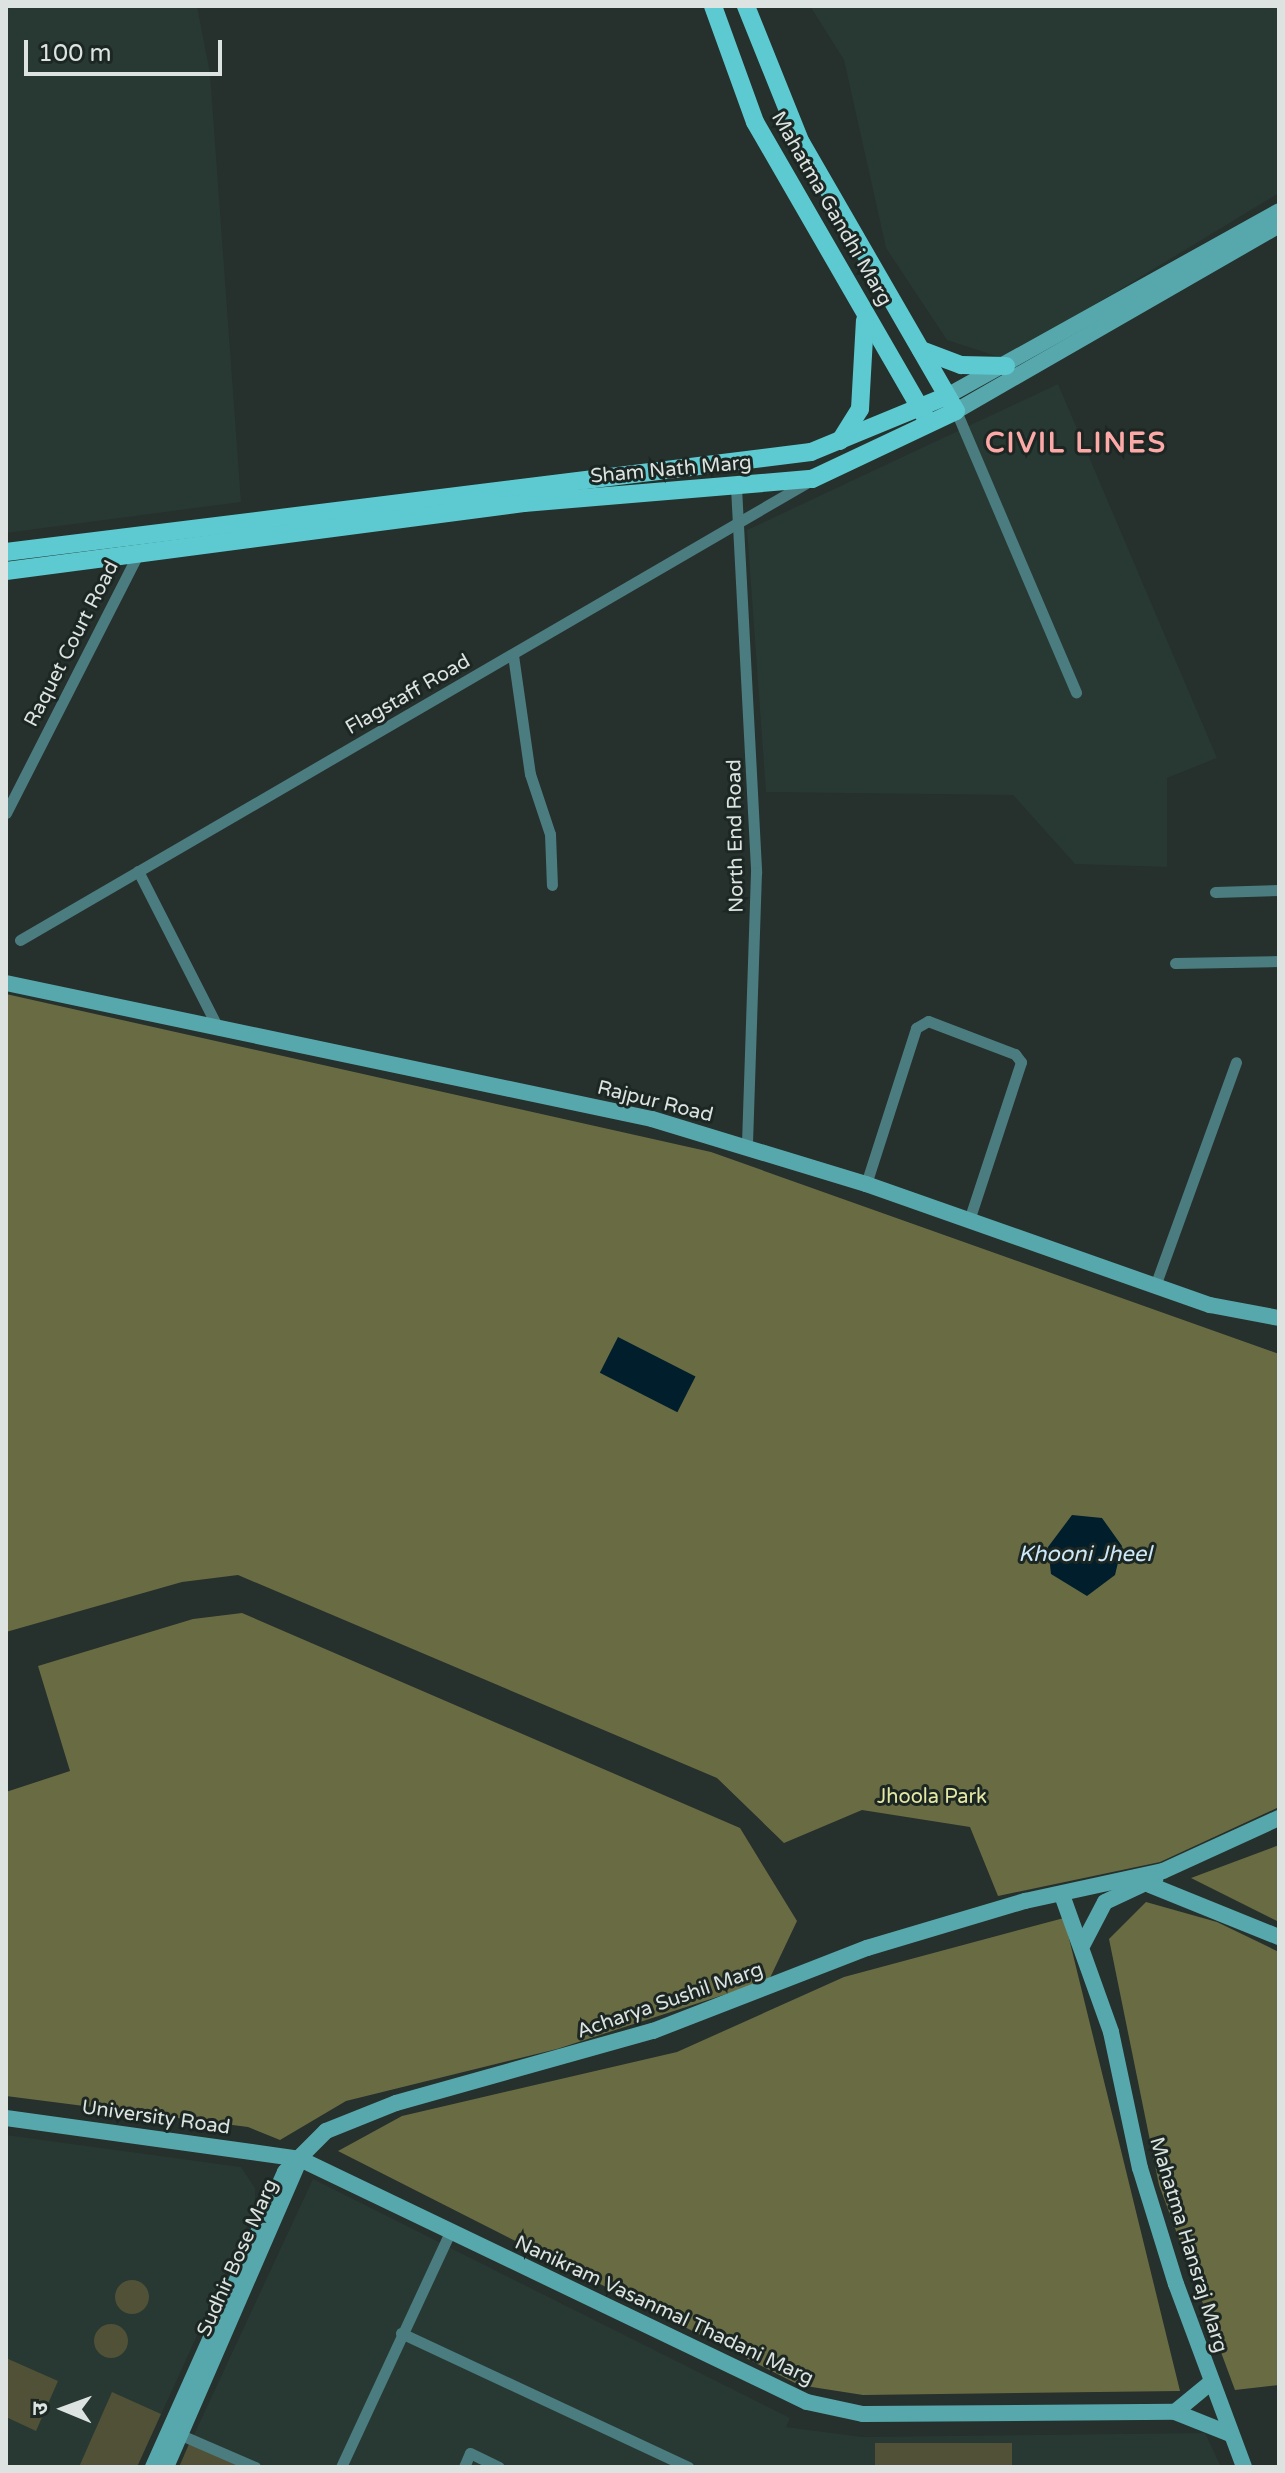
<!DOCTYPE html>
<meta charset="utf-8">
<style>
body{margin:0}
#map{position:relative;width:1285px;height:2473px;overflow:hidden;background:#26302c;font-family:"Varela Round","Noto Sans Devanagari",sans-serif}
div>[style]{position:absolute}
.built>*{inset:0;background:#273932}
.green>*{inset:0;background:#505137;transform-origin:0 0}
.round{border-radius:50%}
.forest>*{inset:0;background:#696b43}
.water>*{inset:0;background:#001e2c;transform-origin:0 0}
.street>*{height:11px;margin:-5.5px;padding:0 5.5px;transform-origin:5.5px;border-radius:5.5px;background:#4b7c7f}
.secondary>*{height:16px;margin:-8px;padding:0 8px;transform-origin:8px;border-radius:8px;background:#56a8ad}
.primary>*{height:18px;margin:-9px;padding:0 9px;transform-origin:9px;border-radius:9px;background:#5ccad0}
span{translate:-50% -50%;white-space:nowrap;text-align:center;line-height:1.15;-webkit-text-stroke:6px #1c2622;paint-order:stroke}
.street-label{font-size:20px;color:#dce3e0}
.park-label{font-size:20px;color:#e5e8a3}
.water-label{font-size:22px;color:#cde9f8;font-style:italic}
.district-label{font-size:28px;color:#fda9a8;font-weight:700;letter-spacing:2px}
.frame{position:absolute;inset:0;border:8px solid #dce3e0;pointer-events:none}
.north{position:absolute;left:24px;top:2369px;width:80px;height:80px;-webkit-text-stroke:6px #1c2622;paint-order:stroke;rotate:271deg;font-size:22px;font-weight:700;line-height:32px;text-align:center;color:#dce3e0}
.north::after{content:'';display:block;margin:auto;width:28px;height:36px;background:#dce3e0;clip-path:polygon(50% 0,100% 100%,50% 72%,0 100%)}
.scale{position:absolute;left:24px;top:40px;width:198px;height:36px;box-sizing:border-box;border:4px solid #dce3e0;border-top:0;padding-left:10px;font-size:24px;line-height:28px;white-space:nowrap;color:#dce3e0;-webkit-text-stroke:6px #1c2622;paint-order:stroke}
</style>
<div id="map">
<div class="built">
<div style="clip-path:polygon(6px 6px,197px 6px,210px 73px,241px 502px,6px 533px)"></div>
<div style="clip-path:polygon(810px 6px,1279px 6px,1279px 193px,1005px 359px,947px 340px,886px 248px,844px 60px)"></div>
<div style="clip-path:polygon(1058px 384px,1217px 758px,1167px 778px,1167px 867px,1075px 864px,1013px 795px,766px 792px,747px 530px)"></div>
<div style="clip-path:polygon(6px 2135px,241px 2167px,255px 2188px,255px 2209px,137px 2467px,6px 2467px)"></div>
<div style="clip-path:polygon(313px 2179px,790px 2418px,786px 2427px,862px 2437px,1205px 2433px,1221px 2467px,179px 2467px)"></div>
</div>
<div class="green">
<div class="round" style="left:115px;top:2280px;width:34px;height:34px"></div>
<div class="round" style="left:94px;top:2324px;width:34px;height:34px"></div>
<div style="clip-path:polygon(6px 2358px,58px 2381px,36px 2431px,6px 2417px)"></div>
<div style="clip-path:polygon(112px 2392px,161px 2414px,137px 2467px,79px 2467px)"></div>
<div style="left:875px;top:2443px;width:137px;height:24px"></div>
<div style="clip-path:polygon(189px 2444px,242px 2467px,179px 2467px)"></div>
</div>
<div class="forest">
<div style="clip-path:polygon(6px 994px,711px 1152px,1279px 1354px,1279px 1807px,1160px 1862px,998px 1896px,970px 1827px,862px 1810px,784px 1843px,717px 1778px,238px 1575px,182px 1582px,6px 1632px)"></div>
<div style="clip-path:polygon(242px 1613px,740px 1828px,797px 1921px,769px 1980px,557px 2049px,346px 2101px,280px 2140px,248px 2127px,6px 2096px,6px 1792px,70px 1771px,38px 1666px,193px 1619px)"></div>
<div style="clip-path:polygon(1279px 1845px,1279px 1922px,1191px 1878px)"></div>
<div style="clip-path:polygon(1146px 1902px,1217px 1922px,1279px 1952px,1279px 2385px,1235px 2390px,1159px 2185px,1109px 1939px)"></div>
<div style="clip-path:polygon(1064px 1918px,1180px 2391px,863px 2395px,799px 2385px,338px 2151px,402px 2116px,677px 2052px,844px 1977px)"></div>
</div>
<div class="water">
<div style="left:618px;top:1337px;width:87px;height:40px;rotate:27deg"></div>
<div style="clip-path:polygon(1072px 1515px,1102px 1518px,1122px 1546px,1115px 1575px,1087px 1596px,1051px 1574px,1048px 1547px)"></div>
</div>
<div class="street">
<div style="left:956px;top:411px;width:306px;rotate:66.9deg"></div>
<div style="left:736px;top:487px;width:386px;rotate:87deg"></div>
<div style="left:756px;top:872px;width:275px;rotate:91.9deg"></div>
<div style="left:513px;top:655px;width:120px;rotate:81.9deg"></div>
<div style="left:530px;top:774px;width:63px;rotate:71.6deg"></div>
<div style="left:550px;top:834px;width:51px;rotate:87.8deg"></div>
<div style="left:6px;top:813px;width:295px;rotate:-63deg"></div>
<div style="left:138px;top:871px;width:178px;rotate:63deg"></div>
<div style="left:1215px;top:892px;width:64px;rotate:-1.8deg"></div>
<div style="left:20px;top:940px;width:911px;rotate:-30.17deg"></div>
<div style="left:1175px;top:963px;width:104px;rotate:-1.1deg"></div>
<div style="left:866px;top:1184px;width:164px;rotate:-72.2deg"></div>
<div style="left:916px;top:1028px;width:14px;rotate:-30deg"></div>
<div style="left:928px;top:1021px;width:93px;rotate:20.8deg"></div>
<div style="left:1015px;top:1054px;width:10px;rotate:53deg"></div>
<div style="left:1021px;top:1062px;width:166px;rotate:108.2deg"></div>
<div style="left:1155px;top:1286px;width:238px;rotate:-70.1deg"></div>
<div style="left:401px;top:2333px;width:317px;rotate:25deg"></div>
<div style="left:181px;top:2435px;width:81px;rotate:23.4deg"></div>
<div style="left:341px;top:2467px;width:259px;rotate:-65.1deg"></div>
<div style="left:464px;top:2467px;width:15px;rotate:-67deg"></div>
<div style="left:470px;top:2453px;width:32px;rotate:26deg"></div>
</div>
<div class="secondary">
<div style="left:947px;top:396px;width:380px;rotate:-29.1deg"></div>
<div style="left:956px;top:411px;width:373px;rotate:-29.9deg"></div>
<div style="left:6px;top:983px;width:660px;rotate:11.89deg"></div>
<div style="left:652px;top:1119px;width:224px;rotate:16.9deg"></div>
<div style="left:866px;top:1184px;width:365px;rotate:19.4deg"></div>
<div style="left:1210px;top:1305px;width:70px;rotate:10.7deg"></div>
<div style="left:1150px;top:1885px;width:139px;rotate:22deg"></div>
<div style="left:1062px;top:1895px;width:145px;rotate:70.3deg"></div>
<div style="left:1111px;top:2032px;width:139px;rotate:78deg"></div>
<div style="left:1140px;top:2168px;width:121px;rotate:72.8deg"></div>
<div style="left:1176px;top:2284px;width:195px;rotate:69.6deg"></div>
<div style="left:1083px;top:1944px;width:47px;rotate:-62.4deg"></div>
<div style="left:1105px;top:1902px;width:56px;rotate:-25.2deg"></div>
<div style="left:6px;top:2118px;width:297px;rotate:7.9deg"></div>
<div style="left:300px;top:2159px;width:562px;rotate:25.61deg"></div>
<div style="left:807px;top:2402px;width:57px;rotate:12.1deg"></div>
<div style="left:863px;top:2414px;width:312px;rotate:-0.4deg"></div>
<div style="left:1175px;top:2412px;width:59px;rotate:21.8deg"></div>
<div style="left:1175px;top:2412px;width:45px;rotate:-39.6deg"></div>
<div style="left:153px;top:2467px;width:323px;rotate:-65.9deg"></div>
<div style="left:285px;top:2172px;width:58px;rotate:-45deg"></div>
<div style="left:326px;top:2131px;width:75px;rotate:-21.8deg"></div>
<div style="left:396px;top:2103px;width:267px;rotate:-15.7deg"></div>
<div style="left:653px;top:2031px;width:230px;rotate:-21.2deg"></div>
<div style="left:867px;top:1948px;width:165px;rotate:-16.6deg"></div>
<div style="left:1025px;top:1901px;width:141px;rotate:-12.3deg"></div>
<div style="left:1163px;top:1871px;width:128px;rotate:-24.6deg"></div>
<div style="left:166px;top:2467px;width:336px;rotate:-66.5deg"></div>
</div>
<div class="primary">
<div style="left:713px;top:6px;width:123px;rotate:70.1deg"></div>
<div style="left:755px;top:122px;width:342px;rotate:60deg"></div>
<div style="left:921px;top:350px;width:43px;rotate:20.6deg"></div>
<div style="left:961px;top:365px;width:45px;rotate:1.3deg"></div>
<div style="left:840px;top:441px;width:38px;rotate:-58deg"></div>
<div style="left:860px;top:409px;width:89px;rotate:-86.8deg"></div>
<div style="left:6px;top:552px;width:811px;rotate:-7.08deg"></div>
<div style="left:811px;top:452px;width:147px;rotate:-22.4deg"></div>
<div style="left:6px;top:571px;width:522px;rotate:-7.48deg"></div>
<div style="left:524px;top:503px;width:289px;rotate:-4.8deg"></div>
<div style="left:812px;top:479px;width:159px;rotate:-25.3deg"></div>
<div style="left:956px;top:411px;width:310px;rotate:-120deg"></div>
<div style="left:801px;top:143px;width:148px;rotate:-111.9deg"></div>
</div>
<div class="street-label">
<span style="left:831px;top:209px;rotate:60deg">Mahatma Gandhi Marg</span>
<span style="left:671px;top:470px;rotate:-5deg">Sham Nath Marg</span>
<span style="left:72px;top:644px;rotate:-63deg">Raquet Court Road</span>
<span style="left:408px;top:695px;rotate:-30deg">Flagstaff Road</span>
<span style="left:736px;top:836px;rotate:-91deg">North End Road</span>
<span style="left:655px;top:1102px;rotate:14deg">Rajpur Road</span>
<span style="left:670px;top:2001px;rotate:-19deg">Acharya Sushil Marg</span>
<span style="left:156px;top:2118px;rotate:8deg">University Road</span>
<span style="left:1188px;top:2245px;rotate:73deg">Mahatma Hansraj Marg</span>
<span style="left:238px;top:2258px;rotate:-66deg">Sudhir Bose Marg</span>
<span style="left:664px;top:2311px;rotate:25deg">Nanikram Vasanmal Thadani Marg</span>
</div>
<div class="park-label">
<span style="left:932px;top:1797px">Jhoola Park</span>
</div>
<div class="water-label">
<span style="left:1085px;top:1555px">Khooni Jheel</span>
</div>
<div class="district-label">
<span style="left:1076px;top:443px">CIVIL LINES</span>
</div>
<div class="frame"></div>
<div class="north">उ</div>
<div class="scale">100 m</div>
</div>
